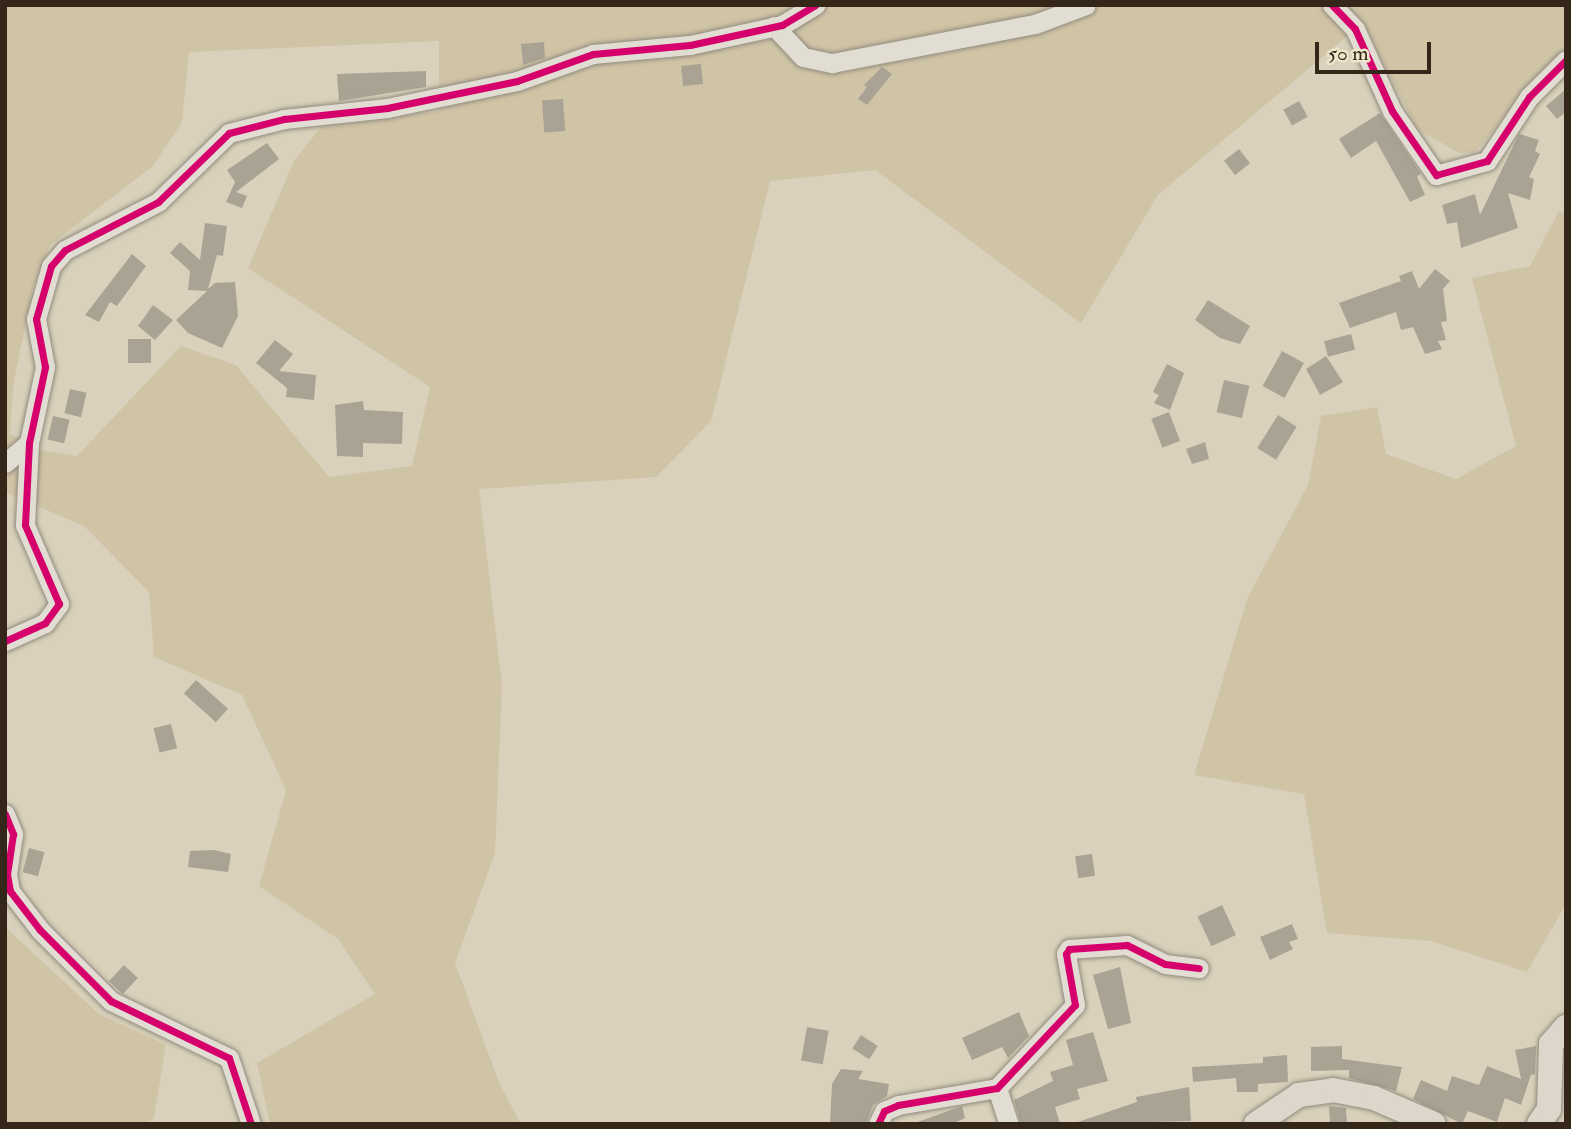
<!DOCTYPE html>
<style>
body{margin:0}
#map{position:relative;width:1571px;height:1129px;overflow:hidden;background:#d9d1bb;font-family:"IM FELL Double Pica",serif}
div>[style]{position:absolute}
.green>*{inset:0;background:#d0c4a6}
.building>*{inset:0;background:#aaa394;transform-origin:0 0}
.roads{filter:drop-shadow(0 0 2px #908b7d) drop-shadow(0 0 2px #908b7d)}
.minor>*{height:19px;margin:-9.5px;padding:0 9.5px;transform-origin:9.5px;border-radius:9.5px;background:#e2ddd2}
.major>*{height:24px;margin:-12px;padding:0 12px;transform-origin:12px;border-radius:12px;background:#dcd7ca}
.cycleway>*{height:7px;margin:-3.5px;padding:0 3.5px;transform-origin:3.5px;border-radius:3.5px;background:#d6006c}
span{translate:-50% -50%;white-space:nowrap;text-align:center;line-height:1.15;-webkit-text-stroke:6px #efe5ca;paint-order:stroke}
.frame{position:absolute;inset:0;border:7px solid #34271a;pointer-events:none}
.scale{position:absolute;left:1315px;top:42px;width:116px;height:32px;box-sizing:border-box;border:4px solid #34271a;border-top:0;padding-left:9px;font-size:21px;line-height:24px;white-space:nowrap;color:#34271a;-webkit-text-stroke:5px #efe5ca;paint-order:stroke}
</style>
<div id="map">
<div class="green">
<div style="clip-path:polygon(evenodd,5px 5px,1566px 5px,1566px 47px,1475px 152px,1459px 153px,1417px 129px,1363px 23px,1158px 195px,1081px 323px,875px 170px,770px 181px,711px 421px,656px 477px,479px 489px,502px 685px,495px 853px,455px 963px,500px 1085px,521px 1124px,270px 1124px,257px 1063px,375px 994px,338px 939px,259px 886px,286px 790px,242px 695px,154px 657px,149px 592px,84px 526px,5px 492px,5px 5px,439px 41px,439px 111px,321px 127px,294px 161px,248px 268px,430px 387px,412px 466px,329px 477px,236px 365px,181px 346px,77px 456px,44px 451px,10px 434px,14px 381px,33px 287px,50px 245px,152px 167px,182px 122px,189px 52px,439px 41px)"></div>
<div style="clip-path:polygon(1559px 211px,1566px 215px,1566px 904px,1527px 972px,1431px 941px,1327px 933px,1304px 794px,1194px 775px,1247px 599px,1308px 485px,1321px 416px,1377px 407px,1386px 454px,1456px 479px,1516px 446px,1472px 278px,1530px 266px)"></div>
<div style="clip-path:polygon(5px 927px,99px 1014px,166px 1045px,154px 1118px,146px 1124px,5px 1124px)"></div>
</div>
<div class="building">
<div style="clip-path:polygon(544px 42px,545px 58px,523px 65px,521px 44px)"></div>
<div style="left:701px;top:64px;width:20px;height:20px;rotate:84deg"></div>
<div style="clip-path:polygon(882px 67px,892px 74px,867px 105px,858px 99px,867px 87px,864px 85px)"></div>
<div style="clip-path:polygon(426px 71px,426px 87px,339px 101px,337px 74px)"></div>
<div style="clip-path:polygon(1566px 89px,1566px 112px,1557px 119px,1546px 106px)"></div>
<div style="left:563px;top:99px;width:32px;height:21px;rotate:86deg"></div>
<div style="left:1299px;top:101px;width:18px;height:18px;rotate:61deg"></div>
<div style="clip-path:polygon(1380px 113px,1421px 174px,1417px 176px,1425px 195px,1410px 202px,1376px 141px,1351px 158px,1339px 139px)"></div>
<div style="clip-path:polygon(1519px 134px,1539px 140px,1535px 151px,1540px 154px,1529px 177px,1534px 179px,1530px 200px,1508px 193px,1518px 228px,1461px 248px,1457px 222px,1447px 224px,1442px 205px,1475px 194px,1480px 215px)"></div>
<div style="clip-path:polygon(267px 143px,279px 159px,236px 192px,247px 196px,242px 208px,226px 202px,235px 182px,227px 170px)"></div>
<div style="left:1239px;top:149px;width:18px;height:19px;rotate:52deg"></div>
<div style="clip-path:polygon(205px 223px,227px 226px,223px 256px,217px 255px,208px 289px,215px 283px,235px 282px,238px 316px,222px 348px,188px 333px,176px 320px,207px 291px,188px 290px,190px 271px,170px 253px,180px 242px,200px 260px)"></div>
<div style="clip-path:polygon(132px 254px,146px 266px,117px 306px,110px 302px,99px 322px,85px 315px)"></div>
<div style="clip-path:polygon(1435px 269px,1450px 281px,1443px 289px,1447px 321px,1441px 322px,1446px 340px,1438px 341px,1442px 349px,1425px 354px,1413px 327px,1401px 330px,1396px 312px,1350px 328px,1339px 303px,1401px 281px,1399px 276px,1412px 271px,1419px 289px)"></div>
<div style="clip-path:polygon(1208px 300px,1250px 326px,1240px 344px,1220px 338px,1195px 320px)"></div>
<div style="clip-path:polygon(153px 305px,173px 320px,155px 340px,138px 326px)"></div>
<div style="left:1351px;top:334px;width:16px;height:28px;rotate:75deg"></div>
<div style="left:151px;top:339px;width:24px;height:23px;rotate:90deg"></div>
<div style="clip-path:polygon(275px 340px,293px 354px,279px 371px,316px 375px,314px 400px,286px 397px,287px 388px,256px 363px)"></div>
<div style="left:1282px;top:351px;width:25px;height:40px;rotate:29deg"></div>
<div style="clip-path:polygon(1326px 356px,1343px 382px,1320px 395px,1306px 369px)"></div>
<div style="clip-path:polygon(1167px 364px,1184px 373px,1170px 410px,1154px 403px,1159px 395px,1153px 392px)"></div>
<div style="left:1224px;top:380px;width:26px;height:33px;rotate:13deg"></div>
<div style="left:70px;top:389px;width:17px;height:25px;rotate:13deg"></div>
<div style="clip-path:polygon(363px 401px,364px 410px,403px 412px,402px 444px,363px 443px,363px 457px,337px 456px,335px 405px)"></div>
<div style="left:1169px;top:412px;width:31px;height:19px;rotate:69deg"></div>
<div style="left:1278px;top:415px;width:22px;height:39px;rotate:32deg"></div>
<div style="left:53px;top:416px;width:17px;height:24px;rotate:13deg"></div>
<div style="clip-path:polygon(1205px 442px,1209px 459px,1192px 464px,1186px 449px)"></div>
<div style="left:196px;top:680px;width:43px;height:18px;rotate:42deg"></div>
<div style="left:171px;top:724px;width:25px;height:18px;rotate:76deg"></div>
<div style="left:29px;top:848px;width:16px;height:25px;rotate:15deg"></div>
<div style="clip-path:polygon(214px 850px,231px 854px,228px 872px,188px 867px,190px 851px)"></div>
<div style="left:1092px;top:854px;width:22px;height:17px;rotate:82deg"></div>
<div style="left:1222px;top:905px;width:33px;height:27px;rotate:65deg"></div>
<div style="clip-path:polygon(1292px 924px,1298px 939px,1289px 942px,1293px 949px,1270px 960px,1260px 937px)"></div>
<div style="left:124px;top:965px;width:19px;height:22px;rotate:43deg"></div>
<div style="clip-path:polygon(1120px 967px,1131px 1023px,1108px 1029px,1093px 975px)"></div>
<div style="clip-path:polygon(1019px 1012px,1029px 1036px,1008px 1058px,1002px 1047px,972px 1060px,962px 1038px)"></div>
<div style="left:807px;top:1027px;width:22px;height:34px;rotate:10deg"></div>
<div style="clip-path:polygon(1093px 1032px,1108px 1081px,1077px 1089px,1080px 1099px,1055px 1107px,1060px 1124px,1021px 1124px,1014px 1100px,1053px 1081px,1050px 1072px,1073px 1065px,1066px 1040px)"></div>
<div style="left:861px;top:1035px;width:20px;height:16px;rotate:33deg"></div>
<div style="clip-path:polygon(1342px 1046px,1342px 1059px,1402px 1067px,1396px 1091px,1349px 1078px,1349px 1070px,1311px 1071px,1311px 1047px)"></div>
<div style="clip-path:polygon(1536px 1046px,1535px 1074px,1531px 1075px,1521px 1105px,1505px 1098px,1497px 1122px,1468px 1111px,1462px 1124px,1413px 1099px,1421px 1080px,1447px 1091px,1452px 1076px,1479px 1085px,1487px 1066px,1521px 1079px,1515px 1050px)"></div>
<div style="clip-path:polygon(1287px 1055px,1288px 1082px,1258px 1084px,1258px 1092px,1237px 1092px,1236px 1078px,1193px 1082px,1192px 1067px,1263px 1063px,1263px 1057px)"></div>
<div style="clip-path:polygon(841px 1069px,863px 1071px,858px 1079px,889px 1084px,887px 1096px,873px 1105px,866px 1124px,830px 1124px,832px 1084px)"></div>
<div style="clip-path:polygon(1189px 1087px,1191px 1121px,1072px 1124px,1137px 1102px,1136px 1097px)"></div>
<div style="clip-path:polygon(962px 1106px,965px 1118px,952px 1124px,912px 1124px)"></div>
<div style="clip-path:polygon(1329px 1106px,1346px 1108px,1347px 1124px,1330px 1124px)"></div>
</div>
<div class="roads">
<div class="minor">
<div style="left:1332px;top:5px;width:33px;rotate:46deg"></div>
<div style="left:1355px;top:29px;width:90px;rotate:65.7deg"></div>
<div style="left:1392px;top:111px;width:78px;rotate:55.5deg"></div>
<div style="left:1436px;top:175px;width:53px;rotate:-15.4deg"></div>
<div style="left:1487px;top:161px;width:77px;rotate:-56.7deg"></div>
<div style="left:1529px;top:97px;width:52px;rotate:-45deg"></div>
<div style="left:774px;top:26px;width:42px;rotate:46.9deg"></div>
<div style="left:803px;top:57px;width:30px;rotate:12deg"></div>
<div style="left:832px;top:63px;width:207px;rotate:-10.9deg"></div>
<div style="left:1035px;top:24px;width:54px;rotate:-20.4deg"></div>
<div style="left:5px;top:463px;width:31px;rotate:-40deg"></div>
<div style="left:5px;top:641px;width:44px;rotate:-24.2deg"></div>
<div style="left:45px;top:623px;width:24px;rotate:-54deg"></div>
<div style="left:59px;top:604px;width:86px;rotate:-113.3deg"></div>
<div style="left:25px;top:525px;width:82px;rotate:-87.2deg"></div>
<div style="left:29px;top:443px;width:78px;rotate:-78.1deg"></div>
<div style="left:45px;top:367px;width:49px;rotate:-100.6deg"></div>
<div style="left:36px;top:319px;width:55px;rotate:-74.2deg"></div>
<div style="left:51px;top:266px;width:21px;rotate:-49deg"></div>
<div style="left:65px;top:250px;width:105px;rotate:-27.3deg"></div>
<div style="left:158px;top:202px;width:99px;rotate:-44.2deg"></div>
<div style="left:229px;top:133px;width:57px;rotate:-14.3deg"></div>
<div style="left:284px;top:119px;width:104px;rotate:-6.1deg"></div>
<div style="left:387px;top:108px;width:133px;rotate:-11.7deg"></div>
<div style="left:517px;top:81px;width:81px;rotate:-19.6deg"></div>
<div style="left:593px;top:54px;width:97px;rotate:-5.3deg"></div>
<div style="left:690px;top:45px;width:94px;rotate:-12.3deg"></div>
<div style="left:782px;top:25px;width:39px;rotate:-31deg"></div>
<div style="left:5px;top:814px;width:22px;rotate:68deg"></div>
<div style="left:13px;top:834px;width:40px;rotate:98.5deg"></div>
<div style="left:7px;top:874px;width:17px;rotate:80deg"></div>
<div style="left:10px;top:891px;width:49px;rotate:52.4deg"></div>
<div style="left:40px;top:930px;width:100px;rotate:45deg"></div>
<div style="left:111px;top:1001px;width:131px;rotate:25.8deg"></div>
<div style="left:229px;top:1058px;width:70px;rotate:71.6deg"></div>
<div style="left:997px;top:1088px;width:38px;rotate:72deg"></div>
<div style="left:878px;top:1124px;width:14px;rotate:-65deg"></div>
<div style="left:884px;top:1111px;width:15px;rotate:-23deg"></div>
<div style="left:898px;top:1105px;width:100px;rotate:-9.7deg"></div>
<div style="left:997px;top:1088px;width:114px;rotate:-46.8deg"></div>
<div style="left:1075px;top:1005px;width:52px;rotate:-100deg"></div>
<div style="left:1066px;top:954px;width:6px;rotate:-59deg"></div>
<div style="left:1069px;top:949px;width:58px;rotate:-3.9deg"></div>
<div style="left:1127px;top:945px;width:42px;rotate:26.6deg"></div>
<div style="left:1165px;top:964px;width:34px;rotate:7deg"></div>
</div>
<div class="major">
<div style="left:1256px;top:1124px;width:52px;rotate:-34deg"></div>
<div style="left:1299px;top:1095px;width:34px;rotate:-8deg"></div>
<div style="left:1333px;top:1090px;width:42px;rotate:11deg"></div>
<div style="left:1374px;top:1098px;width:65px;rotate:23.4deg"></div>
<div style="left:1539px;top:1124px;width:18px;rotate:-56deg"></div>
<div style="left:1549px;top:1109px;width:65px;rotate:-88.2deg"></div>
<div style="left:1551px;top:1044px;width:23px;rotate:-49deg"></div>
</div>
</div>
<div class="cycleway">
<div style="left:1332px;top:5px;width:33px;rotate:46deg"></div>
<div style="left:1355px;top:29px;width:90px;rotate:65.7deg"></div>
<div style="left:1392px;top:111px;width:78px;rotate:55.5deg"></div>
<div style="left:1436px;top:175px;width:53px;rotate:-15.4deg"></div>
<div style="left:1487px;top:161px;width:77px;rotate:-56.7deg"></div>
<div style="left:1529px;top:97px;width:52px;rotate:-45deg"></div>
<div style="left:5px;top:641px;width:44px;rotate:-24.2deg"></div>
<div style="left:45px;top:623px;width:24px;rotate:-54deg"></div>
<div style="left:59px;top:604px;width:86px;rotate:-113.3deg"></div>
<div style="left:25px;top:525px;width:82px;rotate:-87.2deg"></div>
<div style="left:29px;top:443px;width:78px;rotate:-78.1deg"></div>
<div style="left:45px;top:367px;width:49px;rotate:-100.6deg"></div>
<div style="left:36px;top:319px;width:55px;rotate:-74.2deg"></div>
<div style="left:51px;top:266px;width:21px;rotate:-49deg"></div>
<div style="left:65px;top:250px;width:105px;rotate:-27.3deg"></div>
<div style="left:158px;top:202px;width:99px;rotate:-44.2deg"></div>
<div style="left:229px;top:133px;width:57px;rotate:-14.3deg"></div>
<div style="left:284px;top:119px;width:104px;rotate:-6.1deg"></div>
<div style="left:387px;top:108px;width:133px;rotate:-11.7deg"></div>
<div style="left:517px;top:81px;width:81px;rotate:-19.6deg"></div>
<div style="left:593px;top:54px;width:97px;rotate:-5.3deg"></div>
<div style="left:690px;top:45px;width:94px;rotate:-12.3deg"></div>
<div style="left:782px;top:25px;width:39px;rotate:-31deg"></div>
<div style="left:5px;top:814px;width:22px;rotate:68deg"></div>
<div style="left:13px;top:834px;width:40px;rotate:98.5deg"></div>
<div style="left:7px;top:874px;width:17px;rotate:80deg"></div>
<div style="left:10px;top:891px;width:49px;rotate:52.4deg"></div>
<div style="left:40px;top:930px;width:100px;rotate:45deg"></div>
<div style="left:111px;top:1001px;width:131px;rotate:25.8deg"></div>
<div style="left:229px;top:1058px;width:70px;rotate:71.6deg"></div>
<div style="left:878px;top:1124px;width:14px;rotate:-65deg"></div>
<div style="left:884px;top:1111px;width:15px;rotate:-23deg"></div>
<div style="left:898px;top:1105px;width:100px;rotate:-9.7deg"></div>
<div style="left:997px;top:1088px;width:114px;rotate:-46.8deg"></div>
<div style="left:1075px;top:1005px;width:52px;rotate:-100deg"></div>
<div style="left:1066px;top:954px;width:6px;rotate:-59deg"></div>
<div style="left:1069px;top:949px;width:58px;rotate:-3.9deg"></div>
<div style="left:1127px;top:945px;width:42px;rotate:26.6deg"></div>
<div style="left:1165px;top:964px;width:34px;rotate:7deg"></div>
</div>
<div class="frame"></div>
<div class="scale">50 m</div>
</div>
